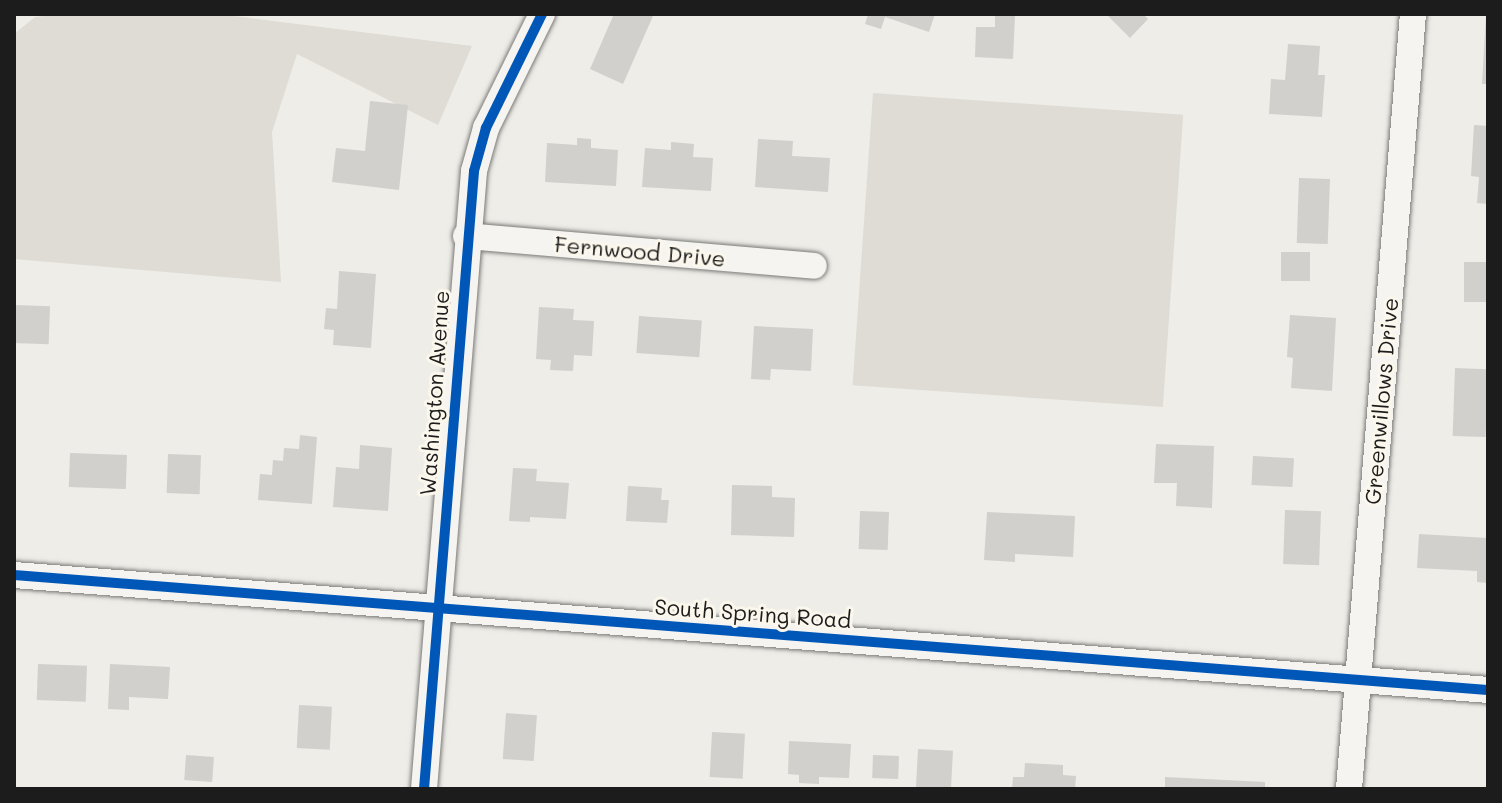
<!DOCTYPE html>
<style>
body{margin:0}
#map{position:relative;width:1502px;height:803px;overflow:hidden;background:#eeede8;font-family:Mali,sans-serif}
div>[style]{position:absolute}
.green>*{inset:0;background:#dfdcd5;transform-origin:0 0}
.building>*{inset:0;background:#d1d0cc;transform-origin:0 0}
.roads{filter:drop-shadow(0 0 2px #7a7a78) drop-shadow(0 0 2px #7a7a78)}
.minor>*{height:26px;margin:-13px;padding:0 13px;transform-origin:13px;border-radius:13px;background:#f5f4f0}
.cycleway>*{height:10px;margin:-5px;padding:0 5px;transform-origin:5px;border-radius:5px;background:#0057b8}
span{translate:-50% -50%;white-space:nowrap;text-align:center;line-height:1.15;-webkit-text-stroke:6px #fbf7ec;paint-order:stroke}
.street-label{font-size:22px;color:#1c1c1c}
.frame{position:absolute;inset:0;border:16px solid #1c1c1c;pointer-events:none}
</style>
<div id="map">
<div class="green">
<div style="clip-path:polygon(61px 14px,218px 14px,472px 46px,438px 125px,297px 54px,272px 132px,281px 282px,14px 259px,14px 34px,35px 17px)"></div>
<div style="left:873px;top:93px;width:311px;height:293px;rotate:4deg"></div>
</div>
<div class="building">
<div style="clip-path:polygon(614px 14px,653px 16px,623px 84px,590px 69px)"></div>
<div style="clip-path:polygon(868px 14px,935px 14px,929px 32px,885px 17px,881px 29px,865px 24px)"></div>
<div style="clip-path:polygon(1106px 14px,1143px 14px,1148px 19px,1130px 38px)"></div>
<div style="clip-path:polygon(1486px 14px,1488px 14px,1488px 84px,1482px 84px)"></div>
<div style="clip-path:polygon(995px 15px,1015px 16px,1013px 59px,975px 57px,976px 27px,995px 27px)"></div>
<div style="clip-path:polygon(1288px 44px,1320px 46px,1318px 75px,1325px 75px,1322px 117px,1269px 114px,1271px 79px,1285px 80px)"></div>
<div style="clip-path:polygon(370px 101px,408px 105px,399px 190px,332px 182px,336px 148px,365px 151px)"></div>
<div style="clip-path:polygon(1474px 125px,1488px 126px,1488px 204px,1477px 203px,1479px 177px,1471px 176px)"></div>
<div style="clip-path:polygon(577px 138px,591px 139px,591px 148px,618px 150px,616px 186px,545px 182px,547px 143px,577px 145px)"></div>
<div style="clip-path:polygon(758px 139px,793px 141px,792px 156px,830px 158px,828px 192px,755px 187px)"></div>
<div style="clip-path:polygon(671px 142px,694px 144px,693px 157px,713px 158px,711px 191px,642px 187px,645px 148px,671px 150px)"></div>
<div style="left:1299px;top:178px;width:31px;height:65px;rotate:2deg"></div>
<div style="left:1281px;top:252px;width:29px;height:29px"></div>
<div style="left:1464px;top:262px;width:24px;height:40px"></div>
<div style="clip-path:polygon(339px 271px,376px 274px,371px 348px,333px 345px,334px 330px,324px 329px,326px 308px,337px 309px)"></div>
<div style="left:14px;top:305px;width:36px;height:38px;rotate:2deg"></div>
<div style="clip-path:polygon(539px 307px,574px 309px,573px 320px,594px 321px,592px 356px,574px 355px,573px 371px,550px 370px,551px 360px,536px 359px)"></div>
<div style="clip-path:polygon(1290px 315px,1336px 318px,1332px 391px,1291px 388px,1293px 358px,1287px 357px)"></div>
<div style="left:639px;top:316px;width:63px;height:37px;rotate:4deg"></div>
<div style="clip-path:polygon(754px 326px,813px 329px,811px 371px,771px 369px,770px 380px,751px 379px)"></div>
<div style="left:1455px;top:368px;width:33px;height:68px;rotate:2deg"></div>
<div style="clip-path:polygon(300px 435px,317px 437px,312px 504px,258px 500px,260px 474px,272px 475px,273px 460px,283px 461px,284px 448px,299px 449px)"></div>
<div style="clip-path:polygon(1156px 444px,1214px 446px,1212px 508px,1176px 506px,1177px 483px,1154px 483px)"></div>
<div style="clip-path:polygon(360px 445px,392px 448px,388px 511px,333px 507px,336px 467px,359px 469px)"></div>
<div style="left:70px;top:453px;width:57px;height:34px;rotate:2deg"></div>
<div style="left:168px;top:454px;width:33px;height:39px;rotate:2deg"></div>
<div style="left:1253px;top:456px;width:41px;height:29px;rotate:3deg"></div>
<div style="clip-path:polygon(513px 468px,537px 469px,536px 481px,569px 483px,566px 519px,530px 517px,530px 522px,509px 521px)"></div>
<div style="clip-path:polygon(732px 485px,772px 486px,772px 497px,795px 498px,794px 537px,731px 535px)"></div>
<div style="clip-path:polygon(628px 486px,662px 488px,661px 500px,669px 500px,667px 523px,626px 521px)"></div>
<div style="left:1285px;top:510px;width:36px;height:54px;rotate:2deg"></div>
<div style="left:860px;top:511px;width:29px;height:38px;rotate:2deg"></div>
<div style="clip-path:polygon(987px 512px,1075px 516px,1073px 557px,1015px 554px,1015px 562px,984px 560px)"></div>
<div style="clip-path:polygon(1419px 534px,1488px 538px,1488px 583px,1477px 582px,1477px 571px,1417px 568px)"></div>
<div style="left:38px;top:664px;width:49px;height:36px;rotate:2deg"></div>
<div style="clip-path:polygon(110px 664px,170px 667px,168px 699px,129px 697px,129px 710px,108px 709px)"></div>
<div style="left:299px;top:705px;width:33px;height:43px;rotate:3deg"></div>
<div style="left:506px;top:713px;width:31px;height:46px;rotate:4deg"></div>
<div style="left:712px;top:732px;width:33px;height:45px;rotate:3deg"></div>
<div style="clip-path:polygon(789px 741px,851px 744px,849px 778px,819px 777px,819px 784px,799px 783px,799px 775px,788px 774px)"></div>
<div style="left:918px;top:749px;width:35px;height:40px;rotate:3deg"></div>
<div style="left:186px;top:755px;width:28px;height:25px;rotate:4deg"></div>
<div style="left:873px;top:755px;width:26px;height:23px;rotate:2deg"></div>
<div style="clip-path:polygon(1025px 763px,1063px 765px,1063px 775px,1076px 776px,1075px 789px,1012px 789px,1013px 777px,1024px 777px)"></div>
<div style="clip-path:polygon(1165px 777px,1265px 782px,1265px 789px,1165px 789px)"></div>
</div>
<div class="roads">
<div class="minor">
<div style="left:466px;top:236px;width:349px;rotate:4.9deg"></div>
<div style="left:14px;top:575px;width:1478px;rotate:4.46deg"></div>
<div style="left:424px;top:789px;width:620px;rotate:-85.37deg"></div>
<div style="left:474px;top:171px;width:45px;rotate:-74.4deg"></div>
<div style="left:486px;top:128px;width:127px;rotate:-63.8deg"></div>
<div style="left:1349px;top:789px;width:778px;rotate:-85.28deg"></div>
</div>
</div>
<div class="cycleway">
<div style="left:14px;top:575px;width:1478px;rotate:4.46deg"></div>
<div style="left:424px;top:789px;width:620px;rotate:-85.37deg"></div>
<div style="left:474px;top:171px;width:45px;rotate:-74.4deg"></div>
<div style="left:486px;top:128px;width:127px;rotate:-63.8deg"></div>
</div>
<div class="street-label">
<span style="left:640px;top:251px;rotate:5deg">Fernwood Drive</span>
<span style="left:434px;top:393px;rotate:-86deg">Washington Avenue</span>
<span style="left:1381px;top:401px;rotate:-85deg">Greenwillows Drive</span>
<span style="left:753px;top:613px;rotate:4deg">South Spring Road</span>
</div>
<div class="frame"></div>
</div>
